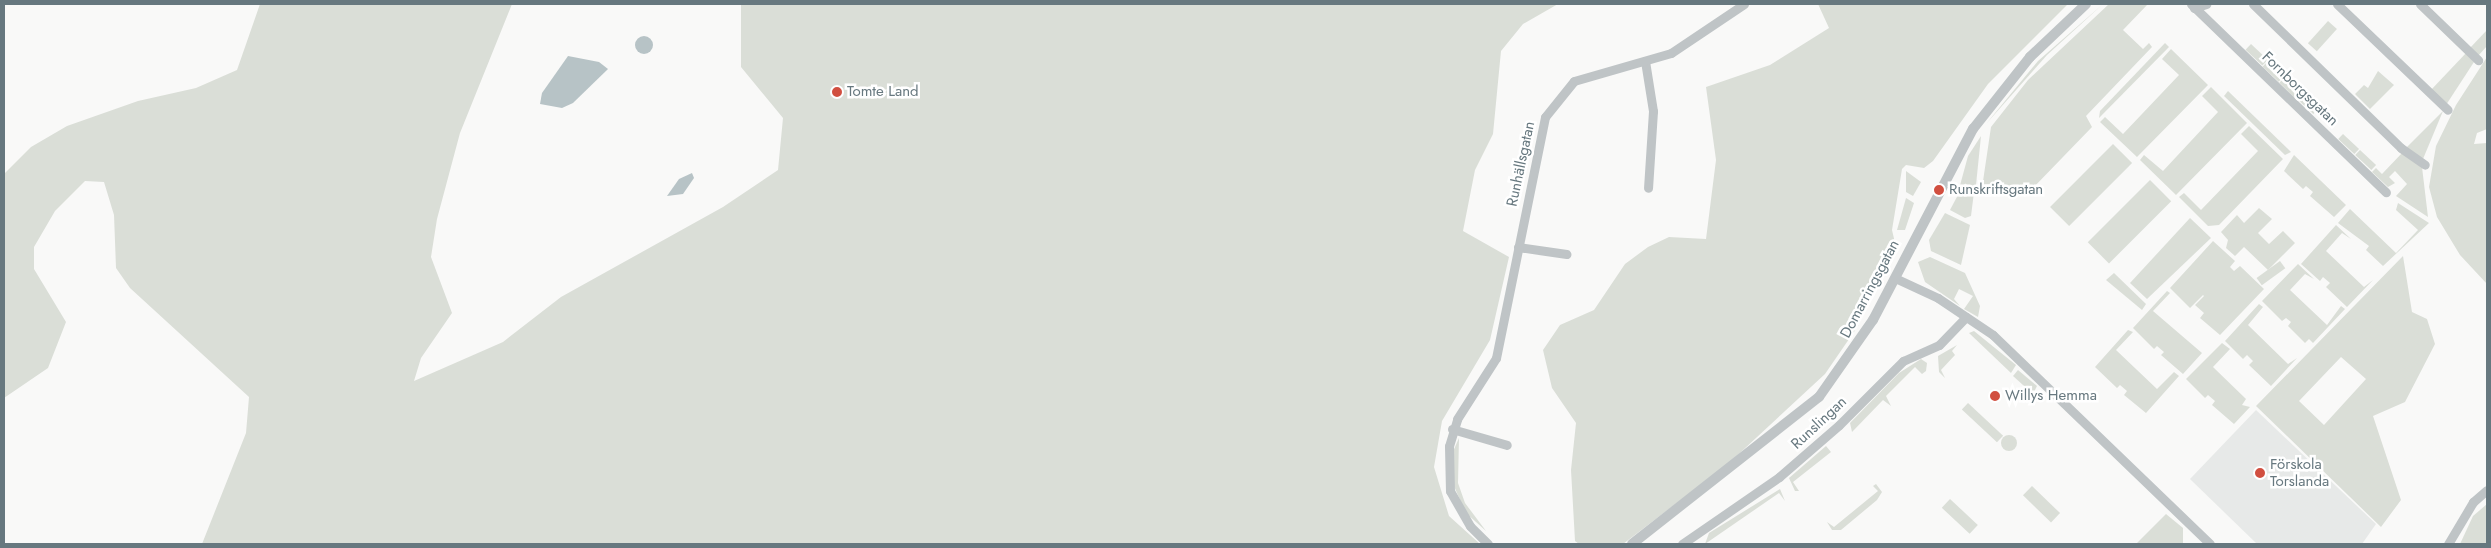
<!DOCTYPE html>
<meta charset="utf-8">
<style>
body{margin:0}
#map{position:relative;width:2491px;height:548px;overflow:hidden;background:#f9f9f8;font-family:Jost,sans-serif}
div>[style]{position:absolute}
.built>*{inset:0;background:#e7e9e8}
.green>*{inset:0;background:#daded7;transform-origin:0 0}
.round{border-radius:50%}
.water>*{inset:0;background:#b7c3c6}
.minor>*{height:9px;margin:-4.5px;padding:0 4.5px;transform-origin:4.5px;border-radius:4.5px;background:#bfc4c6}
.tertiary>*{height:10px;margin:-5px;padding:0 5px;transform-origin:5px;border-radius:5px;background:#bfc4c6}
.dots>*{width:14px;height:14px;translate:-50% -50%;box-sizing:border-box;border:2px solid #fff;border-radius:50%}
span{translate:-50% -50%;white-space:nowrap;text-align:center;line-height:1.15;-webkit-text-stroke:5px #fff;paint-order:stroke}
.street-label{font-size:15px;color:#67787f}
.poi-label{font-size:15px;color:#67787f}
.left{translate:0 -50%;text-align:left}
.frame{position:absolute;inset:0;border:5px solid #67787f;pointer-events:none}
</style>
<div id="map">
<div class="built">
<div style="clip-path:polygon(2256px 410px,2376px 524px,2362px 544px,2257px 544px,2190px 479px)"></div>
</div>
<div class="green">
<div style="clip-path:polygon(260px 4px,512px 4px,460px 133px,437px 219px,431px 257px,452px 313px,421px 358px,414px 381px,503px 342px,561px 297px,723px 207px,778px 170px,783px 118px,741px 67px,741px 4px,1558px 4px,1523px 24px,1501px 51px,1493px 134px,1475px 170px,1463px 231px,1509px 257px,1490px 340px,1442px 421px,1434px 467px,1449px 516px,1480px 544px,202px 544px,246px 433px,249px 397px,130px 288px,116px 268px,114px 215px,104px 182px,85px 181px,55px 211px,34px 247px,34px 269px,66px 322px,48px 368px,4px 398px,4px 174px,31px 147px,67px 126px,138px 101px,196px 88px,237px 70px)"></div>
<div style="clip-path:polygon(1818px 4px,2068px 4px,1988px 84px,1933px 161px,1924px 168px,1906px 165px,1902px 169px,1892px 230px,1896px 247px,1858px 326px,1825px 374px,1729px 463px,1623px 544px,1579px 544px,1575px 541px,1571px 470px,1576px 423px,1552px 388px,1543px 350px,1560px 325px,1594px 310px,1625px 264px,1648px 247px,1669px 237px,1706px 239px,1716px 160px,1706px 87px,1770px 65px,1829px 28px)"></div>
<div style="clip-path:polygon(2103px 4px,2047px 55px,1986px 124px,2038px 61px)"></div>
<div style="clip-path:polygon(2109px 4px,2148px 4px,2123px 30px,2143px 49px,2149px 43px,2152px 47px,2086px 116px,2092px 127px,2032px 189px,1982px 188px,1991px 127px,2028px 80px)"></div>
<div style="left:2328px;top:21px;width:12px;height:30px;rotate:42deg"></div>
<div style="clip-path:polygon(2487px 30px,2487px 46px,2478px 56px,2469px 49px)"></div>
<div style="clip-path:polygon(2165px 43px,2169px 47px,2099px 118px,2100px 111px)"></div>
<div style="left:2251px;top:44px;width:23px;height:8px;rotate:43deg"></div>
<div style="clip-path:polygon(2171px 49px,2208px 85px,2137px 157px,2100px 122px,2105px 117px,2123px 134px,2179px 75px,2162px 59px)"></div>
<div style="clip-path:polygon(2467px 52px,2474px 62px,2446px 105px,2430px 91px)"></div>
<div style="clip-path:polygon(2487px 57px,2487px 129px,2477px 133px,2474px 144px,2487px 143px,2487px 284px,2460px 255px,2437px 217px,2429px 187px,2436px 146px,2456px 105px)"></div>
<div style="left:2268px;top:61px;width:22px;height:8px;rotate:43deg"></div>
<div style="clip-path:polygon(2378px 71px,2394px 85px,2370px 109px,2355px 94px,2364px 85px,2368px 88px)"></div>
<div style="left:2285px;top:77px;width:23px;height:8px;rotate:45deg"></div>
<div style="clip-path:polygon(2211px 87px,2247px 123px,2176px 195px,2140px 160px,2144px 155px,2163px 171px,2218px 112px,2202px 96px)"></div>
<div style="clip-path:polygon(2228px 91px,2289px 150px,2291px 152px,2285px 155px,2224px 96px)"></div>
<div style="left:2302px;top:94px;width:22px;height:7px;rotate:43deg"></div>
<div style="clip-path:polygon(2443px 111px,2423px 159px,2405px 149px)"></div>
<div style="clip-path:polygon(2249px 126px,2283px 159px,2219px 225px,2208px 226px,2179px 197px,2184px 193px,2201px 210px,2258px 151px,2241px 134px)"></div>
<div style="left:2343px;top:134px;width:22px;height:7px;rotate:43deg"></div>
<div style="clip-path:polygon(1981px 136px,1976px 185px,1959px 189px,1968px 156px)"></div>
<div style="left:2113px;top:144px;width:27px;height:89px;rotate:45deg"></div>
<div style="left:2360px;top:150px;width:22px;height:7px;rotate:43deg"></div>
<div style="clip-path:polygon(2403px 152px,2422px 167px,2428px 217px,2396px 196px,2407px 184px,2395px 171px,2389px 177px,2395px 183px,2388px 187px,2372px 172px,2376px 168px,2382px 174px)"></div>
<div style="clip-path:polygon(2294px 155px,2346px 205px,2334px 217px,2310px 196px,2313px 192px,2306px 186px,2303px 189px,2284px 171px)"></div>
<div style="clip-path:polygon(1906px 171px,1921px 182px,1913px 196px,1906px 192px)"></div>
<div style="left:2150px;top:180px;width:30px;height:88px;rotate:45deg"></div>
<div style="clip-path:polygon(1974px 192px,1971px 216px,1965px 218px,1950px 210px,1959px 193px)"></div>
<div style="clip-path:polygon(1906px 198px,1914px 203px,1905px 230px,1897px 230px)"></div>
<div style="clip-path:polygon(2398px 203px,2429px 223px,2383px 266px,2366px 250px,2369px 246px,2338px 223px,2350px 209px,2396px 253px,2418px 230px,2396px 210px)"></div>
<div style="clip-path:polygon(2259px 208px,2272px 219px,2258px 233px,2269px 244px,2283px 231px,2295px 243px,2268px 270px,2244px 247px,2235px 256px,2226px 248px,2228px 240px,2221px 232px,2237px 215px,2244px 223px)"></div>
<div style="clip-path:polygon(1945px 213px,1970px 225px,1961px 265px,1931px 251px,1929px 240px)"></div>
<div style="clip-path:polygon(2190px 218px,2211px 238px,2147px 299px,2130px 283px)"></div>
<div style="clip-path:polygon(2336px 225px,2351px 239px,2342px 233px,2326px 251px,2364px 287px,2373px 280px,2347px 307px,2326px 287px,2330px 283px,2323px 277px,2320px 281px,2301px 264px)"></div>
<div style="clip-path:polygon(2213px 241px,2235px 261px,2230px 267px,2234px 271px,2240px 266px,2264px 289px,2220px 335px,2200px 318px,2204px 313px,2195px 305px,2204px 296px,2187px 279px,2203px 295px,2190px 308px,2170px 288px)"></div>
<div style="clip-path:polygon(evenodd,2403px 256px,2412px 312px,2427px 319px,2435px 344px,2405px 402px,2373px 416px,2401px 500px,2381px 527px,2256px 406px,2403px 256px,2341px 357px,2366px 379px,2324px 425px,2299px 401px,2341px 357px)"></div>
<div style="clip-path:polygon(1930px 257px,1965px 273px,1980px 306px,1978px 317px,1964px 309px,1973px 296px,1959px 289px,1954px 299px,1960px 306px,1925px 282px,1918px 262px)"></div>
<div style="left:2280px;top:261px;width:9px;height:29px;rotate:54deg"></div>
<div style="clip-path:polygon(2298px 264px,2314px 279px,2305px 274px,2290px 290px,2327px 325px,2341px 306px,2345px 309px,2313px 343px,2309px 339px,2305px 343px,2288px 326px,2291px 322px,2286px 318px,2282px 321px,2262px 301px)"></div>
<div style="clip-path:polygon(2114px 273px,2146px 304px,2142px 310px,2106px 280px)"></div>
<div style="clip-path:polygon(2167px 291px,2170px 293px,2153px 311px,2202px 353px,2183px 374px,2161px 355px,2164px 352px,2157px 346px,2154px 349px,2133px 328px)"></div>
<div style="clip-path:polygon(2259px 304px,2263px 307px,2248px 325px,2288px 364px,2297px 358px,2271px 386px,2249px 365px,2253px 361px,2247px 355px,2243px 359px,2225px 341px)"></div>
<div style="clip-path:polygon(2128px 330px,2133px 332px,2116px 350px,2157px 389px,2174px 372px,2179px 376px,2146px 413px,2124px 395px,2127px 391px,2120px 385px,2117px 388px,2095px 367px)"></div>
<div style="clip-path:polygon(1974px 331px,2016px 365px,2011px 373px,1969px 333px)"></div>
<div style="clip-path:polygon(2222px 343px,2230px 349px,2213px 367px,2246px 399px,2242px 405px,2250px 407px,2234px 424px,2212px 405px,2215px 401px,2208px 395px,2205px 398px,2186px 379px)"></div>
<div style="clip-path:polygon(1957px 345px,1952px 351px,1955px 355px,1941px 370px,1945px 378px,1939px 372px,1938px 356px)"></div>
<div style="clip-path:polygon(1921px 359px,1927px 363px,1926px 371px,1922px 374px,1915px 367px,1886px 396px,1891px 406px,1883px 400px,1852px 432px,1850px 423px,1899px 373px)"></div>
<div style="clip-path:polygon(2018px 370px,2037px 386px,2033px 394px,2013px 376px)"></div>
<div style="left:1968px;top:403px;width:48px;height:9px;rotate:43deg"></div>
<div class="round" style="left:2001px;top:435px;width:16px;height:16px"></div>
<div style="clip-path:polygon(1459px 438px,1458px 483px,1465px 503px,1486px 531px,1466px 513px,1453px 484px,1451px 456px)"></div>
<div style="clip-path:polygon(1826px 446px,1831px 452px,1793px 482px,1799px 491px,1795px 491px,1789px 478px)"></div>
<div style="clip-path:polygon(1876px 484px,1882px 492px,1877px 500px,1841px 530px,1832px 530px,1827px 522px,1834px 527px,1878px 491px,1873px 486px)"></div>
<div style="left:2032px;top:486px;width:39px;height:13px;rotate:44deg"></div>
<div style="clip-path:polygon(1780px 489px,1785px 501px,1779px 493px,1705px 544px,1709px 533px)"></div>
<div style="left:1950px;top:499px;width:38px;height:12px;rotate:43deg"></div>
<div style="clip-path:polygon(2487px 504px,2487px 544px,2460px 544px,2473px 516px)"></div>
<div style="clip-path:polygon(2166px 514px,2183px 528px,2183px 544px,2136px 544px)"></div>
</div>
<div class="water">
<div class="round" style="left:635px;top:36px;width:18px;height:18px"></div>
<div style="clip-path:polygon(568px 56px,599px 62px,608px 69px,573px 103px,562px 108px,540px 104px,542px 93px)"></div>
<div style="clip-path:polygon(692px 173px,694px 178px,683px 194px,667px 196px,679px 179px)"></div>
</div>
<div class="minor">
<div style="left:2191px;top:4px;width:271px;rotate:44deg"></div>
<div style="left:2253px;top:4px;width:206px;rotate:44.2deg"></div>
<div style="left:2401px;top:148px;width:29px;rotate:35deg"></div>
<div style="left:2337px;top:4px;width:153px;rotate:43.7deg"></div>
<div style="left:2420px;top:4px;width:81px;rotate:44deg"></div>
<div style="left:2194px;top:8px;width:13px;rotate:-18deg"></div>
<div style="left:1645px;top:61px;width:51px;rotate:80.9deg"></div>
<div style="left:1653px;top:111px;width:77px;rotate:93.7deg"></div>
<div style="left:1518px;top:247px;width:49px;rotate:8.3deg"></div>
<div style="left:1895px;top:278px;width:47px;rotate:24.9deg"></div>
<div style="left:1938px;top:298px;width:66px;rotate:33.9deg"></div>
<div style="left:1993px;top:335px;width:301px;rotate:43.9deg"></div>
<div style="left:1452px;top:429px;width:57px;rotate:16.2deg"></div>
<div style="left:1488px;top:544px;width:25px;rotate:-135deg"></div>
<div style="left:1470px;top:526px;width:40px;rotate:-119.7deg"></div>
<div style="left:1450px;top:491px;width:45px;rotate:-91.3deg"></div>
<div style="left:1449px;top:446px;width:28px;rotate:-73deg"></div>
<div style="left:1457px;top:419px;width:72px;rotate:-57.4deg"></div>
<div style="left:1496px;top:358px;width:246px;rotate:-78.5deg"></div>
<div style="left:1545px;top:117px;width:46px;rotate:-51.1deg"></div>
<div style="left:1574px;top:81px;width:101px;rotate:-16.1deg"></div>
<div style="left:1671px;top:53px;width:88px;rotate:-33.9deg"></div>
<div style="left:1682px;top:544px;width:118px;rotate:-34.6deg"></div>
<div style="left:1779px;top:477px;width:79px;rotate:-40.9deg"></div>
<div style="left:1839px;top:425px;width:91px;rotate:-45deg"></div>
<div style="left:1903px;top:361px;width:39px;rotate:-24deg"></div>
<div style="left:1939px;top:345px;width:39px;rotate:-46deg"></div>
<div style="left:2448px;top:544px;width:49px;rotate:-59.2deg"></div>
<div style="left:2473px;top:502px;width:18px;rotate:-41deg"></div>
</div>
<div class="tertiary">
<div style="left:1632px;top:544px;width:238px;rotate:-38.2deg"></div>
<div style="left:1819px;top:397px;width:94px;rotate:-55deg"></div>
<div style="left:1873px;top:320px;width:216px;rotate:-62.4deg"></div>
<div style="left:1973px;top:129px;width:92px;rotate:-51.6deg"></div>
<div style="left:2030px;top:57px;width:77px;rotate:-43.4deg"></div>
</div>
<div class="dots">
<div style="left:837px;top:92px;background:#d14f40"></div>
<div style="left:1939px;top:190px;background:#d14f40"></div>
<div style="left:1995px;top:396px;background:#d14f40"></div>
<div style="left:2260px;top:473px;background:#d14f40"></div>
</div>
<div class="street-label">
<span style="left:2300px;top:89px;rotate:44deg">Fornborgsgatan</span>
<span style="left:1521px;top:164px;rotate:-78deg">Runhällsgatan</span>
<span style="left:1870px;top:289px;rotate:-62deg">Domarringsgatan</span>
<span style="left:1819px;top:423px;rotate:-43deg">Runslingan</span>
</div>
<div class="poi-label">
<span class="left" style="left:847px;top:92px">Tomte Land</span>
<span class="left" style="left:1949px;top:190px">Runskriftsgatan</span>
<span class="left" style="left:2005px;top:396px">Willys Hemma</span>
<span class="left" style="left:2270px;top:473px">Förskola<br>Torslanda</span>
</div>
<div class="frame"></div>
</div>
